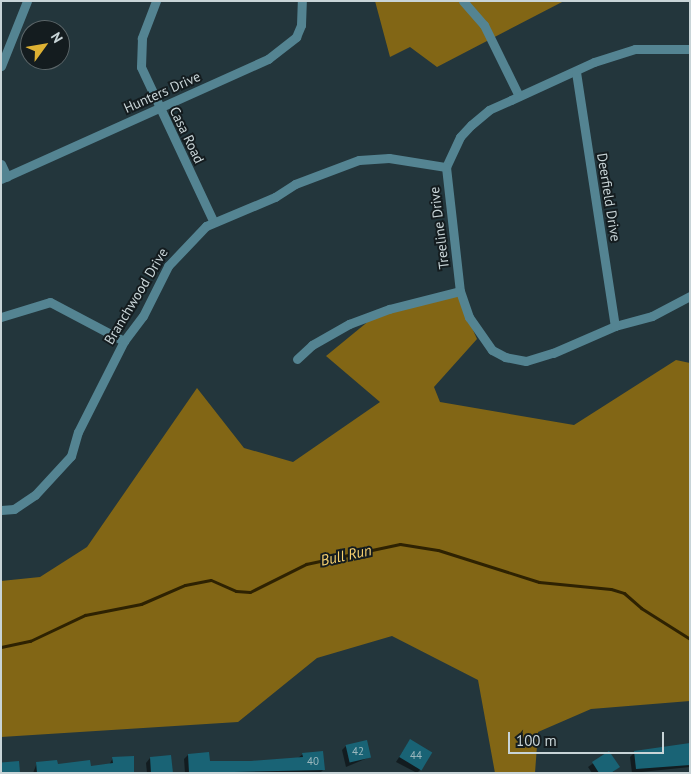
<!DOCTYPE html>
<style>
body{margin:0}
#map{position:relative;width:691px;height:774px;overflow:hidden;background:#23363c;font-family:"PT Sans",sans-serif}
div>[style]{position:absolute}
.forest>*{inset:0;background:#826615}
.shadow>*{inset:0;background:#0007}
.stream>*{height:3px;margin:-1.5px;padding:0 1.5px;transform-origin:1.5px;border-radius:1.5px;background:#2e2202}
.building>*{inset:0;background:#196375;transform-origin:0 0}
.minor>*{height:9px;margin:-4.5px;padding:0 4.5px;transform-origin:4.5px;border-radius:4.5px;background:#548492}
span{translate:-50% -50%;white-space:nowrap;text-align:center;line-height:1.15;-webkit-text-stroke:4px #141c1f;paint-order:stroke}
.number-label{font-size:11px;color:#9cb8be}
.number-label span{-webkit-text-stroke-width:0}
.street-label{font-size:14px;color:#c8d4d7}
.water-label{font-size:15px;color:#f7d170;font-style:italic}
.frame{position:absolute;inset:0;border:2px solid #c8d4d7;pointer-events:none}
.north{position:absolute;left:20px;top:20px;width:50px;height:50px;box-sizing:border-box;background:#141c1f;border:1px solid #5c6669;border-radius:50%;rotate:58deg;font-size:14px;font-weight:700;line-height:20px;text-align:center;color:#c8d4d7}
.north::after{content:'';display:block;margin:auto;width:18px;height:22px;background:#deb133;clip-path:polygon(50% 0,100% 100%,50% 72%,0 100%)}
.scale{position:absolute;left:508px;top:732px;width:156px;height:22px;box-sizing:border-box;border:2px solid #c8d4d7;border-top:0;padding-left:6px;font-size:15px;line-height:18px;white-space:nowrap;color:#c8d4d7;-webkit-text-stroke:4px #141c1f;paint-order:stroke}
</style>
<div id="map">
<div class="forest">
<div style="clip-path:polygon(375px 1px,564px 1px,437px 67px,410px 47px,390px 57px)"></div>
<div style="clip-path:polygon(457px 294px,477px 339px,434px 387px,440px 402px,574px 425px,676px 360px,690px 363px,690px 701px,591px 709px,538px 732px,535px 773px,495px 773px,478px 680px,392px 636px,317px 658px,238px 722px,1px 737px,1px 581px,40px 577px,87px 547px,197px 388px,244px 448px,293px 462px,380px 402px,326px 356px,387px 306px)"></div>
</div>
<div class="shadow">
<div style="clip-path:polygon(410px 740px,420px 770px,417px 773px,396px 762px)"></div>
<div style="clip-path:polygon(690px 745px,690px 767px,632px 773px,630px 757px,634px 753px)"></div>
<div style="clip-path:polygon(346px 746px,370px 757px,346px 767px,342px 750px)"></div>
<div style="clip-path:polygon(609px 752px,618px 767px,612px 773px,592px 773px,588px 767px)"></div>
<div style="clip-path:polygon(303px 754px,324px 769px,320px 773px,185px 773px,184px 759px,188px 755px,209px 762px,251px 762px,298px 758px)"></div>
<div style="clip-path:polygon(113px 758px,133px 773px,33px 773px,37px 763px,90px 767px,109px 765px)"></div>
<div style="clip-path:polygon(150px 758px,171px 773px,147px 773px,146px 763px)"></div>
</div>
<div class="stream">
<div style="left:1px;top:647px;width:30px;rotate:-12deg"></div>
<div style="left:30px;top:641px;width:61px;rotate:-25.3deg"></div>
<div style="left:85px;top:615px;width:57px;rotate:-11.1deg"></div>
<div style="left:141px;top:604px;width:48px;rotate:-23.4deg"></div>
<div style="left:185px;top:585px;width:26px;rotate:-11deg"></div>
<div style="left:211px;top:580px;width:27px;rotate:24deg"></div>
<div style="left:236px;top:591px;width:14px;rotate:4deg"></div>
<div style="left:250px;top:592px;width:63px;rotate:-26.6deg"></div>
<div style="left:306px;top:564px;width:96px;rotate:-12deg"></div>
<div style="left:400px;top:544px;width:38px;rotate:9deg"></div>
<div style="left:438px;top:550px;width:106px;rotate:17.6deg"></div>
<div style="left:539px;top:582px;width:72px;rotate:5.6deg"></div>
<div style="left:611px;top:589px;width:14px;rotate:17deg"></div>
<div style="left:624px;top:593px;width:23px;rotate:41deg"></div>
<div style="left:641px;top:608px;width:58px;rotate:32.3deg"></div>
</div>
<div class="building">
<div style="left:410px;top:739px;width:26px;height:21px;rotate:31deg"></div>
<div style="left:367px;top:740px;width:18px;height:22px;rotate:77deg"></div>
<div style="clip-path:polygon(690px 743px,690px 765px,636px 769px,634px 751px)"></div>
<div style="clip-path:polygon(323px 751px,325px 770px,189px 773px,188px 754px,209px 752px,210px 761px,251px 761px,303px 757px,302px 753px)"></div>
<div style="clip-path:polygon(609px 751px,620px 767px,611px 773px,599px 773px,592px 762px)"></div>
<div style="clip-path:polygon(171px 755px,173px 773px,151px 773px,150px 757px)"></div>
<div style="clip-path:polygon(134px 756px,134px 773px,37px 773px,36px 762px,57px 760px,58px 764px,90px 760px,91px 766px,113px 763px,112px 757px)"></div>
<div style="left:19px;top:761px;width:12px;height:18px;rotate:85deg"></div>
</div>
<div class="minor">
<div style="left:156px;top:1px;width:40px;rotate:111deg"></div>
<div style="left:142px;top:38px;width:29px;rotate:92deg"></div>
<div style="left:141px;top:67px;width:170px;rotate:64.9deg"></div>
<div style="left:463px;top:1px;width:32px;rotate:49deg"></div>
<div style="left:484px;top:25px;width:79px;rotate:63.8deg"></div>
<div style="left:690px;top:49px;width:55px;rotate:180deg"></div>
<div style="left:635px;top:49px;width:43px;rotate:162.4deg"></div>
<div style="left:594px;top:62px;width:91px;rotate:155.4deg"></div>
<div style="left:511px;top:100px;width:24px;rotate:156deg"></div>
<div style="left:489px;top:110px;width:23px;rotate:140deg"></div>
<div style="left:471px;top:125px;width:16px;rotate:133deg"></div>
<div style="left:460px;top:137px;width:33px;rotate:115deg"></div>
<div style="left:446px;top:167px;width:125px;rotate:83.6deg"></div>
<div style="left:460px;top:291px;width:28px;rotate:71deg"></div>
<div style="left:469px;top:317px;width:40px;rotate:55.1deg"></div>
<div style="left:492px;top:350px;width:15px;rotate:28deg"></div>
<div style="left:505px;top:357px;width:21px;rotate:11deg"></div>
<div style="left:526px;top:361px;width:28px;rotate:-17deg"></div>
<div style="left:553px;top:353px;width:68px;rotate:-23.5deg"></div>
<div style="left:615px;top:326px;width:38px;rotate:-15deg"></div>
<div style="left:652px;top:316px;width:43px;rotate:-27.8deg"></div>
<div style="left:1px;top:66px;width:70px;rotate:-68.2deg"></div>
<div style="left:576px;top:72px;width:257px;rotate:81.3deg"></div>
<div style="left:1px;top:164px;width:14px;rotate:65deg"></div>
<div style="left:1px;top:179px;width:293px;rotate:-24.2deg"></div>
<div style="left:268px;top:59px;width:36px;rotate:-38deg"></div>
<div style="left:296px;top:37px;width:13px;rotate:-67deg"></div>
<div style="left:301px;top:25px;width:24px;rotate:-88deg"></div>
<div style="left:1px;top:317px;width:51px;rotate:-17deg"></div>
<div style="left:50px;top:302px;width:84px;rotate:27.8deg"></div>
<div style="left:297px;top:359px;width:21px;rotate:-43deg"></div>
<div style="left:312px;top:345px;width:43px;rotate:-29.6deg"></div>
<div style="left:349px;top:324px;width:43px;rotate:-20.6deg"></div>
<div style="left:389px;top:309px;width:73px;rotate:-14.2deg"></div>
<div style="left:1px;top:510px;width:13px;rotate:-4deg"></div>
<div style="left:14px;top:509px;width:25px;rotate:-34deg"></div>
<div style="left:35px;top:495px;width:53px;rotate:-47.3deg"></div>
<div style="left:71px;top:456px;width:25px;rotate:-74deg"></div>
<div style="left:78px;top:432px;width:102px;rotate:-63.2deg"></div>
<div style="left:124px;top:341px;width:31px;rotate:-53deg"></div>
<div style="left:143px;top:316px;width:56px;rotate:-63.4deg"></div>
<div style="left:168px;top:266px;width:55px;rotate:-46.5deg"></div>
<div style="left:206px;top:226px;width:75px;rotate:-22.8deg"></div>
<div style="left:275px;top:197px;width:24px;rotate:-33deg"></div>
<div style="left:295px;top:184px;width:68px;rotate:-20.6deg"></div>
<div style="left:359px;top:160px;width:30px;rotate:-4deg"></div>
<div style="left:389px;top:158px;width:58px;rotate:9deg"></div>
</div>
<div class="number-label">
<span style="left:358px;top:751px">42</span>
<span style="left:416px;top:755px">44</span>
<span style="left:313px;top:761px">40</span>
</div>
<div class="street-label">
<span style="left:162px;top:92px;rotate:-24deg">Hunters Drive</span>
<span style="left:187px;top:135px;rotate:64deg">Casa Road</span>
<span style="left:609px;top:197px;rotate:81deg">Deerfield Drive</span>
<span style="left:439px;top:228px;rotate:-97deg">Treeline Drive</span>
<span style="left:136px;top:296px;rotate:-59deg">Branchwood Drive</span>
</div>
<div class="water-label">
<span style="left:346px;top:555px;rotate:-12deg">Bull Run</span>
</div>
<div class="frame"></div>
<div class="north">N</div>
<div class="scale">100 m</div>
</div>
